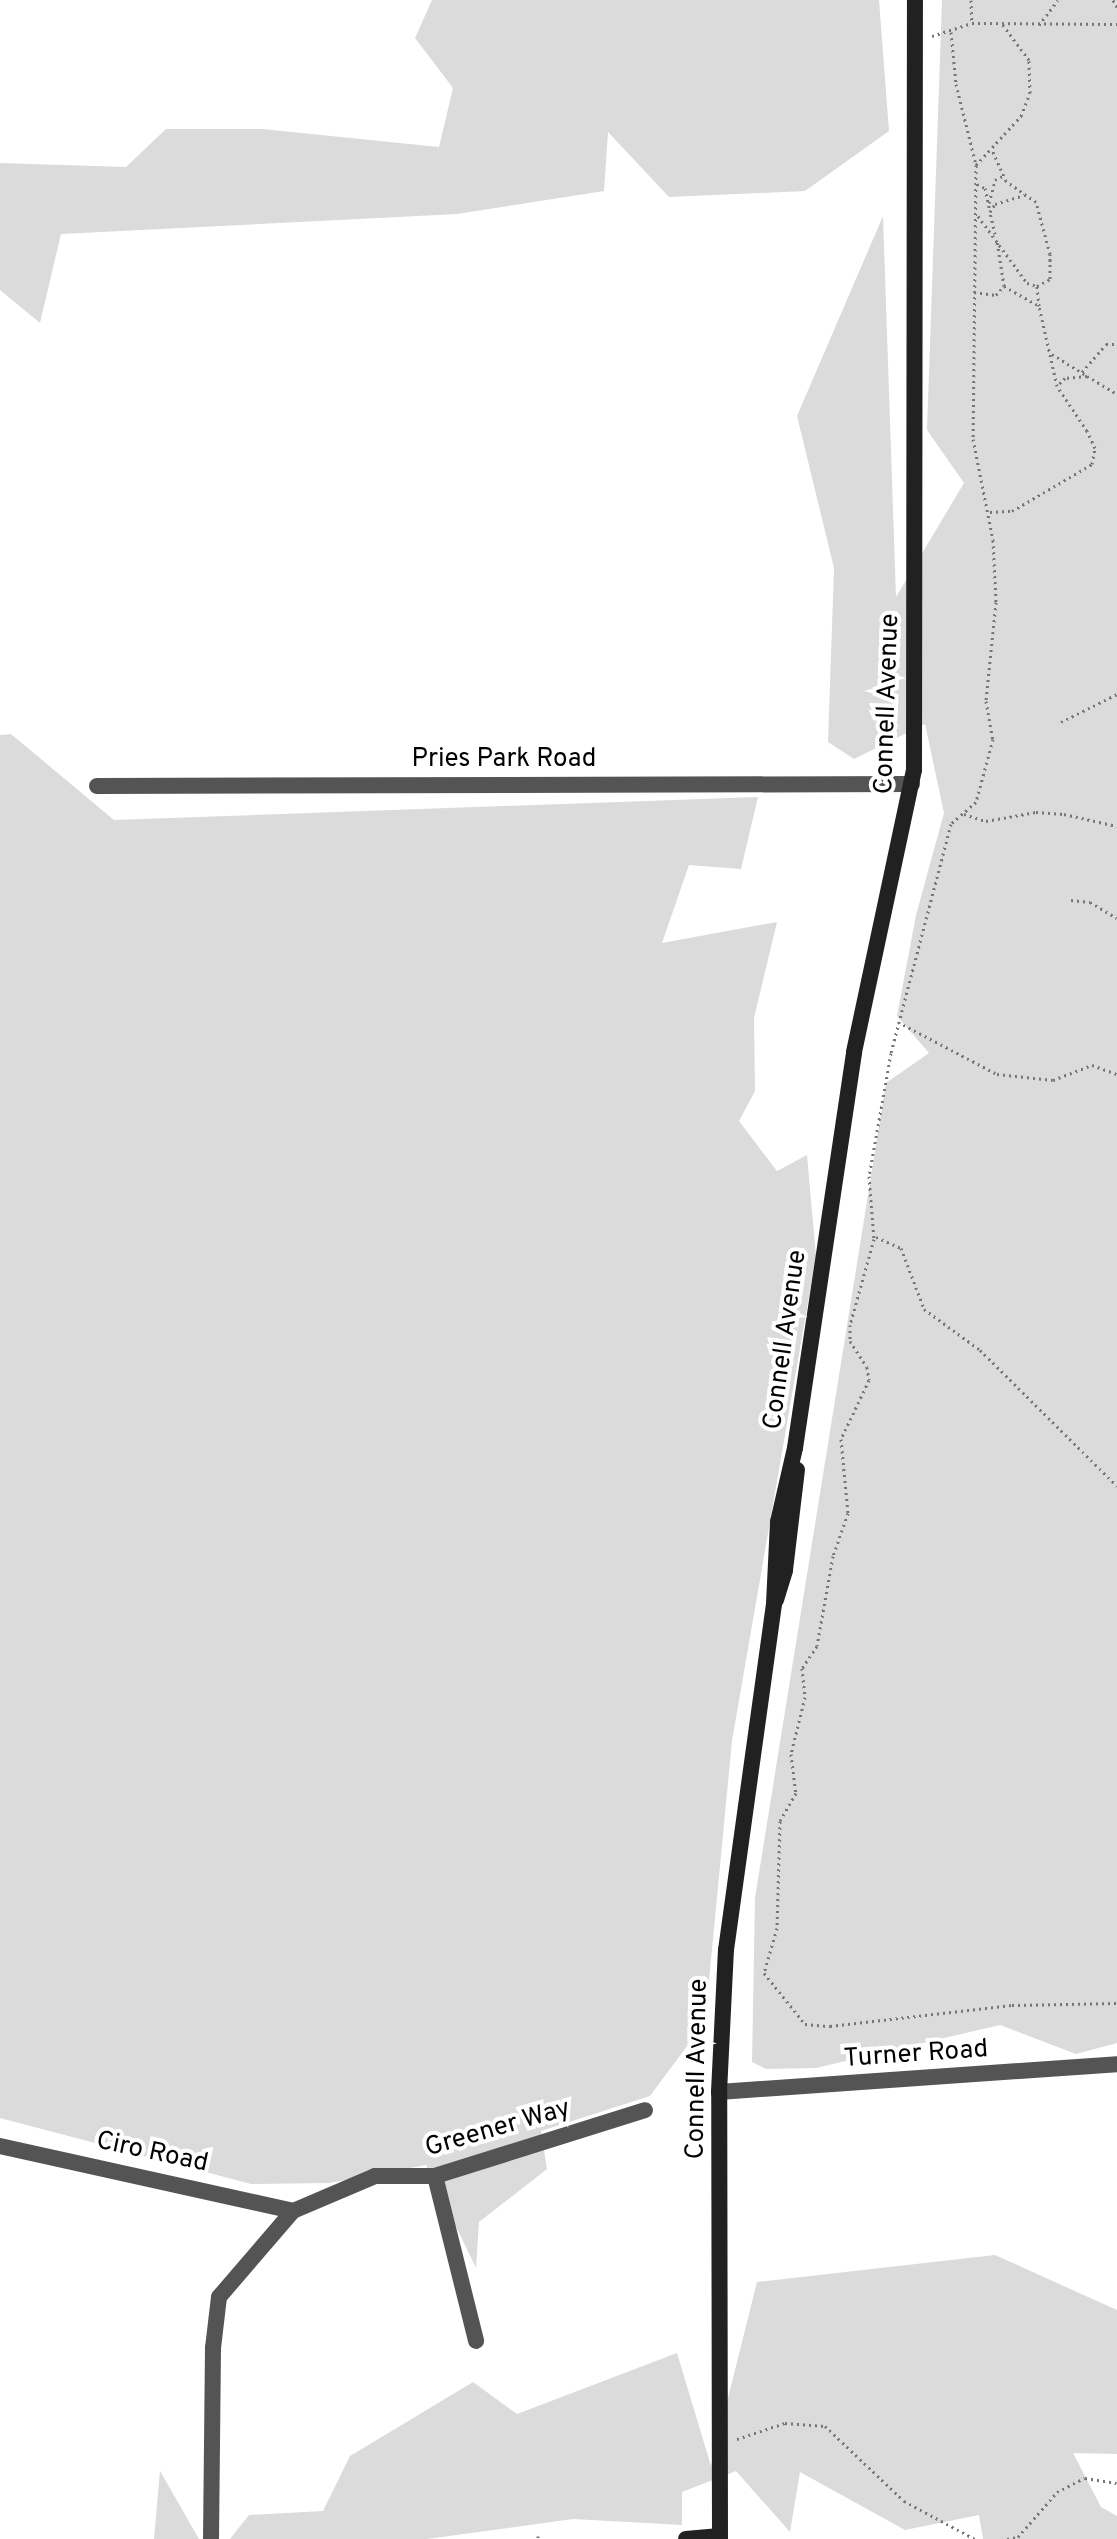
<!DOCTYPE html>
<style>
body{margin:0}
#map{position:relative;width:1117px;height:2539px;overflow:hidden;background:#fff;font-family:Overpass,sans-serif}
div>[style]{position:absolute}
.green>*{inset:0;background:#dbdbdb}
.path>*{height:3px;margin-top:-1.5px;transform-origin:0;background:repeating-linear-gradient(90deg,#767676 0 2px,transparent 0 6px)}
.street>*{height:16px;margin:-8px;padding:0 8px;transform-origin:8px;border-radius:8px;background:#545454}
.secondary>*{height:16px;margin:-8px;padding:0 8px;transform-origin:8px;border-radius:8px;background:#212121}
span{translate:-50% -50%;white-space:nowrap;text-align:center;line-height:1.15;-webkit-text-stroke:8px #fff;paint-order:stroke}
.street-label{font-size:26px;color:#000}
</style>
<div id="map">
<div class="green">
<div style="clip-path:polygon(432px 0,879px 0,889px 131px,805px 191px,669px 197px,608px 132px,604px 191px,457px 214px,61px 234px,40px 323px,0 290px,0 163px,126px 167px,166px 129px,262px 129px,439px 147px,453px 88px,415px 38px)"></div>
<div style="clip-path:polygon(942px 0,1117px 0,1117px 2043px,1076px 2054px,1000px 2025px,816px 2068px,766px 2069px,752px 2062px,755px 1898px,886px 1083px,929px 1053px,897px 1016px,916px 915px,944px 813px,925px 724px,854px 759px,828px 742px,834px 568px,797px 416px,883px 216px,896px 597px,964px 483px,927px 430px)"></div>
<div style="clip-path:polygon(11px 734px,114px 820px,758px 797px,741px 869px,689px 865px,662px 943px,777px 922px,754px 1018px,755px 1091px,739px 1121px,777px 1171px,807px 1155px,816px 1256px,732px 1741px,705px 2022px,650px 2096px,541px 2131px,547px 2169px,479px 2222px,476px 2268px,426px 2165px,330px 2183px,251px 2184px,0 2118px,0 735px)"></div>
<div style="clip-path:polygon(995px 2255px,1117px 2310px,1117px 2454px,1073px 2453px,1101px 2507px,1117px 2516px,1117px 2539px,983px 2539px,979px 2515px,905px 2530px,800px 2472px,790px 2532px,736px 2471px,682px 2492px,682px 2525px,573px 2519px,427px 2539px,230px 2539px,249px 2515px,323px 2511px,350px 2456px,473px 2382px,517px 2414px,677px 2353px,711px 2466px,757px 2282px)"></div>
<div style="clip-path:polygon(160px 2471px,199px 2539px,154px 2539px)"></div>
</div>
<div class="path">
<div style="left:971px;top:0;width:23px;rotate:88deg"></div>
<div style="left:1113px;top:0;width:8px;rotate:60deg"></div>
<div style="left:1039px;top:25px;width:31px;rotate:-53deg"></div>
<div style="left:951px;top:32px;width:52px;rotate:84.5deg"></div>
<div style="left:956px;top:84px;width:83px;rotate:76.1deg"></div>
<div style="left:976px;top:165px;width:274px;rotate:90.6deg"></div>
<div style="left:973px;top:439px;width:103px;rotate:78.8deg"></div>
<div style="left:993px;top:540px;width:62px;rotate:87.2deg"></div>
<div style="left:996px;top:602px;width:100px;rotate:95.8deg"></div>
<div style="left:986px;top:701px;width:39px;rotate:80deg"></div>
<div style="left:993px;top:739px;width:65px;rotate:105.1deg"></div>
<div style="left:976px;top:802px;width:33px;rotate:139deg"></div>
<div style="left:951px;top:824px;width:237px;rotate:104.7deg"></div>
<div style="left:891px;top:1053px;width:125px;rotate:100.1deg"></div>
<div style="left:869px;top:1176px;width:63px;rotate:85.5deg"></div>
<div style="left:874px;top:1239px;width:89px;rotate:105.6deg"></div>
<div style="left:850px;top:1325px;width:16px;rotate:90deg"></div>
<div style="left:850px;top:1341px;width:31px;rotate:57deg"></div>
<div style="left:867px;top:1367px;width:13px;rotate:81deg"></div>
<div style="left:869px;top:1380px;width:65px;rotate:115.4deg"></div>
<div style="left:841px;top:1439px;width:74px;rotate:84.6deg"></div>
<div style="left:848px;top:1513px;width:46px;rotate:109.2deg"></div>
<div style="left:833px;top:1556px;width:91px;rotate:100.1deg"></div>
<div style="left:817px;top:1646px;width:27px;rotate:124deg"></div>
<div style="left:802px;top:1668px;width:29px;rotate:84deg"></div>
<div style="left:805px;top:1697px;width:59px;rotate:103.8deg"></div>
<div style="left:791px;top:1754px;width:39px;rotate:83deg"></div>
<div style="left:796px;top:1793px;width:32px;rotate:120deg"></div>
<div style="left:780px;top:1821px;width:107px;rotate:91.6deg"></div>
<div style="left:777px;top:1928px;width:47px;rotate:106.1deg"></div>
<div style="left:764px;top:1973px;width:65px;rotate:51.2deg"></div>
<div style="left:805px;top:2024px;width:25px;rotate:5deg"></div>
<div style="left:830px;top:2026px;width:183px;rotate:-6.6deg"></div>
<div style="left:1012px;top:2005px;width:105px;rotate:-1.1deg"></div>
<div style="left:932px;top:36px;width:42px;rotate:-18deg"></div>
<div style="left:972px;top:23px;width:145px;rotate:0.4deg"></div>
<div style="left:976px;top:165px;width:67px;rotate:-47.4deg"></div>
<div style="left:1021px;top:116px;width:25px;rotate:-69deg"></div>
<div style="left:1030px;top:93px;width:33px;rotate:-92deg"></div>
<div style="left:1029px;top:60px;width:44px;rotate:-126.6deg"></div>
<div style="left:977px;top:184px;width:9px;rotate:27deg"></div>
<div style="left:985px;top:188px;width:24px;rotate:78deg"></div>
<div style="left:989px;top:203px;width:24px;rotate:-75deg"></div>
<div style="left:995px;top:180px;width:9px;rotate:-27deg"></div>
<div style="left:978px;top:216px;width:83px;rotate:53.8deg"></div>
<div style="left:1027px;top:283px;width:10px;rotate:17deg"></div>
<div style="left:1037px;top:286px;width:15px;rotate:-28deg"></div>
<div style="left:1050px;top:279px;width:25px;rotate:-90deg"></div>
<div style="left:1050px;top:254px;width:54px;rotate:-105.1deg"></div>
<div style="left:1036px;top:202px;width:37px;rotate:-145deg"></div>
<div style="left:1006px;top:181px;width:34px;rotate:-114deg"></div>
<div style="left:995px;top:234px;width:23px;rotate:-103deg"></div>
<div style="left:990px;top:212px;width:9px;rotate:-58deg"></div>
<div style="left:995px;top:204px;width:31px;rotate:-17deg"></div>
<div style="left:1004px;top:286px;width:40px;rotate:29.7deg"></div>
<div style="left:1039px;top:306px;width:20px;rotate:-96deg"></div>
<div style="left:974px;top:292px;width:22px;rotate:8deg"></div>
<div style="left:996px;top:295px;width:12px;rotate:-48deg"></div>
<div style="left:1004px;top:286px;width:46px;rotate:-98.8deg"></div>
<div style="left:1052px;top:354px;width:41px;rotate:32.2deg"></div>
<div style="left:1087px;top:376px;width:22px;rotate:175deg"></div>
<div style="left:1065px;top:378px;width:11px;rotate:135deg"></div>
<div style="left:1082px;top:372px;width:37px;rotate:-49deg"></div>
<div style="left:1106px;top:344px;width:11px"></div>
<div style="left:1087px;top:376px;width:35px;rotate:31deg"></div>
<div style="left:990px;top:512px;width:22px;rotate:-3deg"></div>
<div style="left:1012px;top:511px;width:93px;rotate:-30.4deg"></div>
<div style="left:1092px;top:464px;width:16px;rotate:-79deg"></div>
<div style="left:1095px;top:448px;width:19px;rotate:-115deg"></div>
<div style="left:1087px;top:431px;width:54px;rotate:-123.7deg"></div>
<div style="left:1057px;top:386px;width:82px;rotate:-102.7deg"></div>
<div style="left:1061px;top:722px;width:63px;rotate:-26.6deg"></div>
<div style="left:964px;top:814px;width:23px;rotate:18deg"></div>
<div style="left:986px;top:821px;width:51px;rotate:-10.2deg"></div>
<div style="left:1036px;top:812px;width:28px;rotate:4deg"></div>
<div style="left:1064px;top:814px;width:54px;rotate:12.8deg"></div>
<div style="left:1071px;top:900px;width:19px;rotate:6deg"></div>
<div style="left:1090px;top:902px;width:31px;rotate:31deg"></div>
<div style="left:898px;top:1022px;width:112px;rotate:27.7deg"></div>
<div style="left:997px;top:1074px;width:56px;rotate:6.1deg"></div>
<div style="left:1053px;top:1080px;width:42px;rotate:-21deg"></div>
<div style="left:1092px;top:1065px;width:27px;rotate:20deg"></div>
<div style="left:876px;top:1237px;width:27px;rotate:24deg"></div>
<div style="left:901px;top:1248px;width:65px;rotate:69.3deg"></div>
<div style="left:924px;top:1309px;width:69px;rotate:36.2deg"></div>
<div style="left:980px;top:1350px;width:193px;rotate:44.8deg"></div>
<div style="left:737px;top:2439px;width:51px;rotate:-18.4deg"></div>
<div style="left:785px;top:2423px;width:40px;rotate:4.3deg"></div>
<div style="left:825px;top:2426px;width:109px;rotate:43.5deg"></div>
<div style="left:904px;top:2501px;width:81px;rotate:28.2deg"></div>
<div style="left:538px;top:2536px;width:3px;rotate:90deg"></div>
<div style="left:1007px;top:2539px;width:11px;rotate:-10deg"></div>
<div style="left:1018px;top:2537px;width:60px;rotate:-49.1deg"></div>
<div style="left:1057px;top:2492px;width:31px;rotate:-27deg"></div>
<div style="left:1085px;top:2478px;width:32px;rotate:9deg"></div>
</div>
<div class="street">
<div style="left:97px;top:786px;width:815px;rotate:-0.14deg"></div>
<div style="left:719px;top:2092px;width:399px;rotate:-4deg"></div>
<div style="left:0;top:2146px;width:300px;rotate:12.5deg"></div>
<div style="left:435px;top:2176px;width:170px;rotate:76deg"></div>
<div style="left:211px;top:2539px;width:191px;rotate:-89.4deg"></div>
<div style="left:213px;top:2348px;width:51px;rotate:-83.3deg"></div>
<div style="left:219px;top:2297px;width:113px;rotate:-49.3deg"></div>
<div style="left:293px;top:2211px;width:89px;rotate:-23.1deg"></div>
<div style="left:375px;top:2176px;width:60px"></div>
<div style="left:435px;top:2176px;width:220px;rotate:-17.4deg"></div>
</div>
<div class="secondary">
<div style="left:776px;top:1600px;width:31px;rotate:-73deg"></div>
<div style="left:785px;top:1570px;width:101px;rotate:-83.2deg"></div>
<div style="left:686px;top:2539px;width:34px;rotate:-5deg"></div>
<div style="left:720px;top:2539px;width:447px;rotate:-90.1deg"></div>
<div style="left:719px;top:2092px;width:142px;rotate:-87.2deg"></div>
<div style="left:726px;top:1950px;width:349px;rotate:-82.1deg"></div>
<div style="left:774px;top:1604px;width:82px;rotate:-87.2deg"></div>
<div style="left:778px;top:1522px;width:76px;rotate:-77.1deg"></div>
<div style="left:795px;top:1448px;width:400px;rotate:-81.5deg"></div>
<div style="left:854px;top:1052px;width:288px;rotate:-78deg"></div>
<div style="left:914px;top:770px;width:770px;rotate:-89.93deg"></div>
</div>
<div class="street-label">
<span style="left:888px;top:704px;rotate:-88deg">Connell Avenue</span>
<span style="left:504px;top:760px">Pries Park Road</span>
<span style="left:786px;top:1340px;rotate:-82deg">Connell Avenue</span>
<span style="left:916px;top:2055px;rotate:-4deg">Turner Road</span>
<span style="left:698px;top:2069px;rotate:-89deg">Connell Avenue</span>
<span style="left:498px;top:2129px;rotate:-16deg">Greener Way</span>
<span style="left:152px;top:2153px;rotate:12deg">Ciro Road</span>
</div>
</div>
